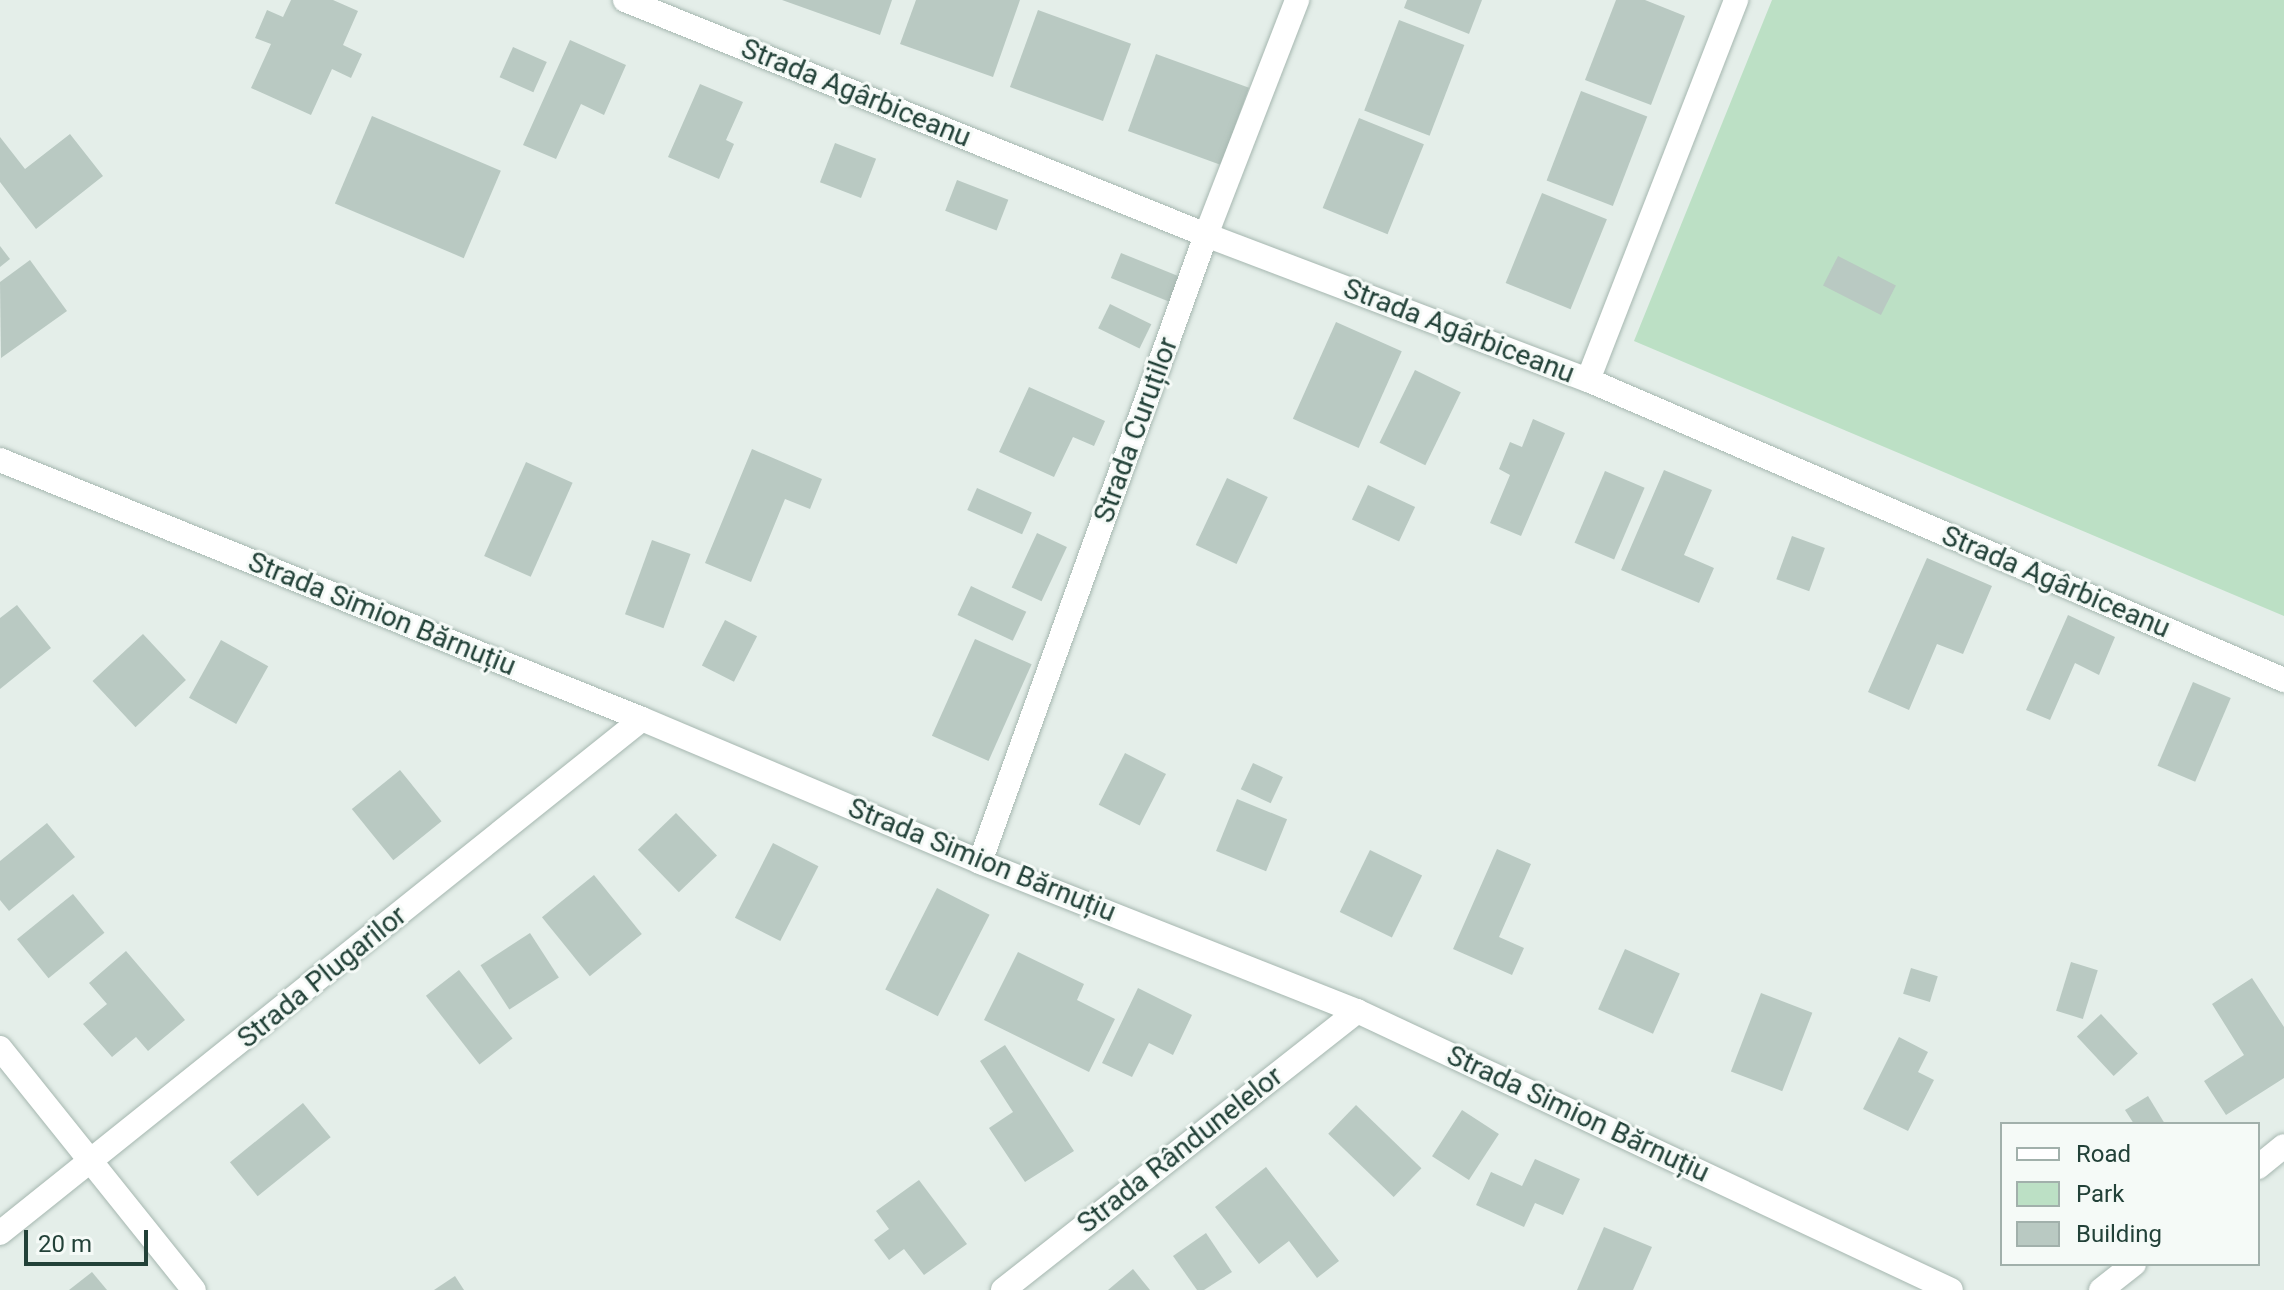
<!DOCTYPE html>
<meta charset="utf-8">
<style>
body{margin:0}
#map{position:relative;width:2284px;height:1290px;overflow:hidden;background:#e4eee9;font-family:Roboto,sans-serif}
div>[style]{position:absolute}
.green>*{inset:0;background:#bce0c5}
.building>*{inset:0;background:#b9c9c2;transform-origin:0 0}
.roads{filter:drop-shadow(0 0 2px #a6b7b0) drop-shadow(0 0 2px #a6b7b0)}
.minor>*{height:24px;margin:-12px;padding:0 12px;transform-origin:12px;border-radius:12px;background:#fff}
.secondary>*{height:24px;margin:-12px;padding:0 12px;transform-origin:12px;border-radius:12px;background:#fff}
span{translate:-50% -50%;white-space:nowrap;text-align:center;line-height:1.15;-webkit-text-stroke:6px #f5faf7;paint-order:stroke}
.street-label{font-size:28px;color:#224138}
.legend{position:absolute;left:2000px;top:1122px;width:260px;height:144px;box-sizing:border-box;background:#f5faf7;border:2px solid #a1b0ab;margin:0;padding:10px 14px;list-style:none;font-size:24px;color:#224138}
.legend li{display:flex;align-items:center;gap:16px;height:40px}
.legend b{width:40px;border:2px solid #a1b0ab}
.scale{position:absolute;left:24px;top:1230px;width:124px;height:36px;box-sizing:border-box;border:4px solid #224138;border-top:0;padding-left:10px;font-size:24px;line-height:28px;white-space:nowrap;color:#224138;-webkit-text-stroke:6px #f5faf7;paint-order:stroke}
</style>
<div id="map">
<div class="green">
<div style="clip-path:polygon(1772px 0,2284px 0,2284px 616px,1634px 341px)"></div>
</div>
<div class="building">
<div style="clip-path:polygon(291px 0,333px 0,358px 11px,343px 45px,362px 54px,351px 78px,332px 69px,311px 115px,251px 88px,271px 44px,255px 38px,267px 10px,283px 17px)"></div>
<div style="clip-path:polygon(782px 0,892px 0,880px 35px)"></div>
<div style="clip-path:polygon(916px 0,1020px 0,993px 77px,900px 44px)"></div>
<div style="clip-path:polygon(1407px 0,1482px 0,1469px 34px,1404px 8px)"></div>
<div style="clip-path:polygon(1616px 0,1645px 0,1685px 16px,1651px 105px,1585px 80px)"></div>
<div style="left:1038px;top:10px;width:99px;height:82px;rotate:20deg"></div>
<div style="left:1399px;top:20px;width:70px;height:97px;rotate:21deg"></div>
<div style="clip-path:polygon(570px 40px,626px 65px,604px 115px,581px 104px,556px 159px,523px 145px)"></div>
<div style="left:513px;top:47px;width:37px;height:33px;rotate:24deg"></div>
<div style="left:1156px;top:54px;width:99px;height:82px;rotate:20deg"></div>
<div style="clip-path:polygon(700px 84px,743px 102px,726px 140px,734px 144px,719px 179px,668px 157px)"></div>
<div style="left:1581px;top:91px;width:71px;height:96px;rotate:21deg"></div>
<div style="left:372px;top:116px;width:140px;height:95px;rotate:23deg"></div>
<div style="left:1359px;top:118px;width:70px;height:97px;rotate:22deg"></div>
<div style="clip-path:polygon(70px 134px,103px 176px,36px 229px,0 182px,0 137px,25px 169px)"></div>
<div style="left:835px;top:143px;width:44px;height:42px;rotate:21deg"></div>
<div style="left:957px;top:180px;width:55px;height:33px;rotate:21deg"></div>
<div style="left:1542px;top:193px;width:70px;height:97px;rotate:22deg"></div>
<div style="clip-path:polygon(0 246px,10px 259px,0 267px)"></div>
<div style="left:1121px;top:253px;width:71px;height:27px;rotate:22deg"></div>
<div style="left:1838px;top:256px;width:65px;height:33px;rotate:27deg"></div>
<div style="clip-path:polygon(30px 260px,67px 311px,1px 358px,0 282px)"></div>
<div style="left:1110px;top:304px;width:46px;height:27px;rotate:26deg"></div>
<div style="left:1336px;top:322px;width:72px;height:106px;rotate:24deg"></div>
<div style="left:1415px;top:370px;width:51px;height:81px;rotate:26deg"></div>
<div style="clip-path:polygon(1029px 387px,1105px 421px,1094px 446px,1073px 437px,1054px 477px,999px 452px)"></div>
<div style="clip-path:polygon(1533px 419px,1565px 433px,1521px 536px,1490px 523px,1510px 475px,1499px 469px,1510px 442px,1522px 447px)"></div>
<div style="clip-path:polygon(752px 449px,822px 479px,810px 509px,785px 499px,751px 582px,705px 563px)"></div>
<div style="left:526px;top:462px;width:51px;height:103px;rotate:24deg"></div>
<div style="clip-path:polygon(1664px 470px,1712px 490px,1684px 555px,1714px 568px,1699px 603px,1621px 570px)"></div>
<div style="left:1605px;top:471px;width:43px;height:78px;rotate:23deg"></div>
<div style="left:1227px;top:478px;width:45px;height:74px;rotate:25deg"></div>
<div style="left:1368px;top:485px;width:52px;height:38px;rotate:25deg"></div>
<div style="left:977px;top:488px;width:60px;height:24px;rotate:24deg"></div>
<div style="left:1037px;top:533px;width:33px;height:60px;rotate:25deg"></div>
<div style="left:1792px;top:536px;width:35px;height:46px;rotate:20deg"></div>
<div style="left:652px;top:540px;width:41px;height:79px;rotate:20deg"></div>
<div style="clip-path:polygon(1927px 558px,1992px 586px,1963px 654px,1937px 644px,1909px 710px,1868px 692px)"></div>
<div style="left:971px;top:586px;width:61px;height:32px;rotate:25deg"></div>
<div style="clip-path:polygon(17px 605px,51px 648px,0 689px,0 618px)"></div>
<div style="clip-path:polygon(2068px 615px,2115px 637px,2099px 675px,2075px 663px,2050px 720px,2026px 710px)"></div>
<div style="left:725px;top:620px;width:36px;height:51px;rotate:27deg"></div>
<div style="left:143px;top:634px;width:63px;height:69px;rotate:47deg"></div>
<div style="left:975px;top:639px;width:62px;height:106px;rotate:24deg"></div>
<div style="left:221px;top:640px;width:54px;height:66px;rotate:29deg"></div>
<div style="left:2193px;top:682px;width:41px;height:91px;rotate:23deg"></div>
<div style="left:1125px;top:753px;width:46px;height:58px;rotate:27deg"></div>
<div style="left:1253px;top:763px;width:33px;height:29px;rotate:25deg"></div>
<div style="left:400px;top:770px;width:66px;height:62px;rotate:51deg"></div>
<div style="left:1237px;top:799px;width:54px;height:56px;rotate:22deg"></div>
<div style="left:676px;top:813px;width:59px;height:53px;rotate:46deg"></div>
<div style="clip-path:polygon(47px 823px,75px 857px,9px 911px,0 900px,0 861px)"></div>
<div style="left:773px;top:843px;width:51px;height:84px;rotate:27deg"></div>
<div style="clip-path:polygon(1497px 849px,1531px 864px,1499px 937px,1524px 948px,1512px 975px,1453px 949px)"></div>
<div style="left:1370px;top:850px;width:58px;height:69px;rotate:26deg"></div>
<div style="left:594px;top:875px;width:76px;height:67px;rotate:51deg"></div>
<div style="left:937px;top:888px;width:59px;height:114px;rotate:27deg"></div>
<div style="left:73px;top:894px;width:50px;height:72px;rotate:51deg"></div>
<div style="left:530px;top:933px;width:53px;height:59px;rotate:57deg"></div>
<div style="left:1625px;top:949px;width:60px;height:66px;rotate:24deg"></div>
<div style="clip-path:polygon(126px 951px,185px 1020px,148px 1051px,136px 1037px,112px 1057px,83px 1024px,107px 1004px,89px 983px)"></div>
<div style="clip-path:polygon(1018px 952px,1084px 984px,1077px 1000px,1115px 1019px,1089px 1072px,984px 1020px)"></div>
<div style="left:2071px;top:962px;width:28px;height:51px;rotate:17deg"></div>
<div style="left:1911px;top:968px;width:28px;height:27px;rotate:17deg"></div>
<div style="left:459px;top:970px;width:87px;height:42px;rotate:52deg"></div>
<div style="clip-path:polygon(2252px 978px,2284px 1027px,2284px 1078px,2226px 1115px,2204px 1081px,2244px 1055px,2212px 1004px)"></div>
<div style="clip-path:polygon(1138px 988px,1192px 1015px,1173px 1055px,1149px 1043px,1132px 1077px,1102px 1063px)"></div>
<div style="left:1761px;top:993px;width:55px;height:84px;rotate:21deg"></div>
<div style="left:2101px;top:1014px;width:54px;height:33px;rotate:47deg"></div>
<div style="clip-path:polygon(1899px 1037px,1928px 1052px,1918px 1072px,1934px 1080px,1908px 1131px,1863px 1109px)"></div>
<div style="clip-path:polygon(1005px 1045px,1074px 1151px,1025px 1182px,989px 1128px,1013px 1112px,980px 1061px)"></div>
<div style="clip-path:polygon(2148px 1096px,2165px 1124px,2134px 1124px,2125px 1110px)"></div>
<div style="left:303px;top:1103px;width:44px;height:94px;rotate:51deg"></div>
<div style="left:1356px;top:1105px;width:91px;height:40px;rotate:44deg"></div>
<div style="left:1462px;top:1110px;width:44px;height:55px;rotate:33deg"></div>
<div style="clip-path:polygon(1535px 1159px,1580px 1179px,1563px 1215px,1535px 1203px,1524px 1227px,1476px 1205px,1491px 1172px,1522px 1186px)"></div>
<div style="clip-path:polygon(1266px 1167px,1339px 1261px,1317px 1278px,1289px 1241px,1259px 1264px,1215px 1207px)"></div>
<div style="clip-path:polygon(919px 1180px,967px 1244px,924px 1275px,904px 1249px,889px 1260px,874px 1240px,889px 1229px,876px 1211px)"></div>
<div style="clip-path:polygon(1604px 1227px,1652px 1247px,1633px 1290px,1577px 1290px)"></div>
<div style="clip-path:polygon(1206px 1233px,1232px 1272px,1204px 1290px,1197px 1290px,1173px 1256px)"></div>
<div style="clip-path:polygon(1133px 1269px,1150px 1290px,1108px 1290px)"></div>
<div style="clip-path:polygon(92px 1272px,107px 1290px,69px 1290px)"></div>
<div style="clip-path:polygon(455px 1276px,464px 1290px,434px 1290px)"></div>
</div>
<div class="roads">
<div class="minor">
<div style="left:625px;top:0;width:627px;rotate:22.02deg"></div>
<div style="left:1206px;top:235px;width:409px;rotate:20.8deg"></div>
<div style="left:1588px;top:380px;width:758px;rotate:23.32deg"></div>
<div style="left:1588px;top:380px;width:408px;rotate:-68.7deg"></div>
<div style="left:0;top:460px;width:692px;rotate:21.97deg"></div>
<div style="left:642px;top:719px;width:367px;rotate:22.9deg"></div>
<div style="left:980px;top:862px;width:405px;rotate:21.6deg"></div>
<div style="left:1357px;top:1011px;width:656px;rotate:25.16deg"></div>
<div style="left:980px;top:862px;width:666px;rotate:-70.18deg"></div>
<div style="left:1206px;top:235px;width:252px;rotate:-68.8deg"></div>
<div style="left:0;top:1048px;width:310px;rotate:51.3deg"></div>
<div style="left:0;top:1233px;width:822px;rotate:-38.68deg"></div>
<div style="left:1003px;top:1290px;width:451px;rotate:-38.2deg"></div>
</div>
<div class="secondary">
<div style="left:2258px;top:1167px;width:33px;rotate:-39deg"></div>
<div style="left:2101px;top:1290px;width:42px;rotate:-38.2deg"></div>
</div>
</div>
<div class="street-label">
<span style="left:856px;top:93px;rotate:22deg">Strada Agârbiceanu</span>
<span style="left:1459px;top:331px;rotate:21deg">Strada Agârbiceanu</span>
<span style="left:1136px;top:430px;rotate:-70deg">Strada Curuților</span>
<span style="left:2056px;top:582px;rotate:23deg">Strada Agârbiceanu</span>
<span style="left:382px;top:614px;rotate:22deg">Strada Simion Bărnuțiu</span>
<span style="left:982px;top:860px;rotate:22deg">Strada Simion Bărnuțiu</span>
<span style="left:322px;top:977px;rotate:-39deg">Strada Plugarilor</span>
<span style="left:1578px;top:1114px;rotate:25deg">Strada Simion Bărnuțiu</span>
<span style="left:1180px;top:1150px;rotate:-38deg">Strada Rândunelelor</span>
</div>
<ul class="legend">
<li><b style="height:10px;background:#fff"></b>Road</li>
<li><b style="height:22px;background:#bce0c5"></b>Park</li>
<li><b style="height:22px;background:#b9c9c2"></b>Building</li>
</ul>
<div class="scale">20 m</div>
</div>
